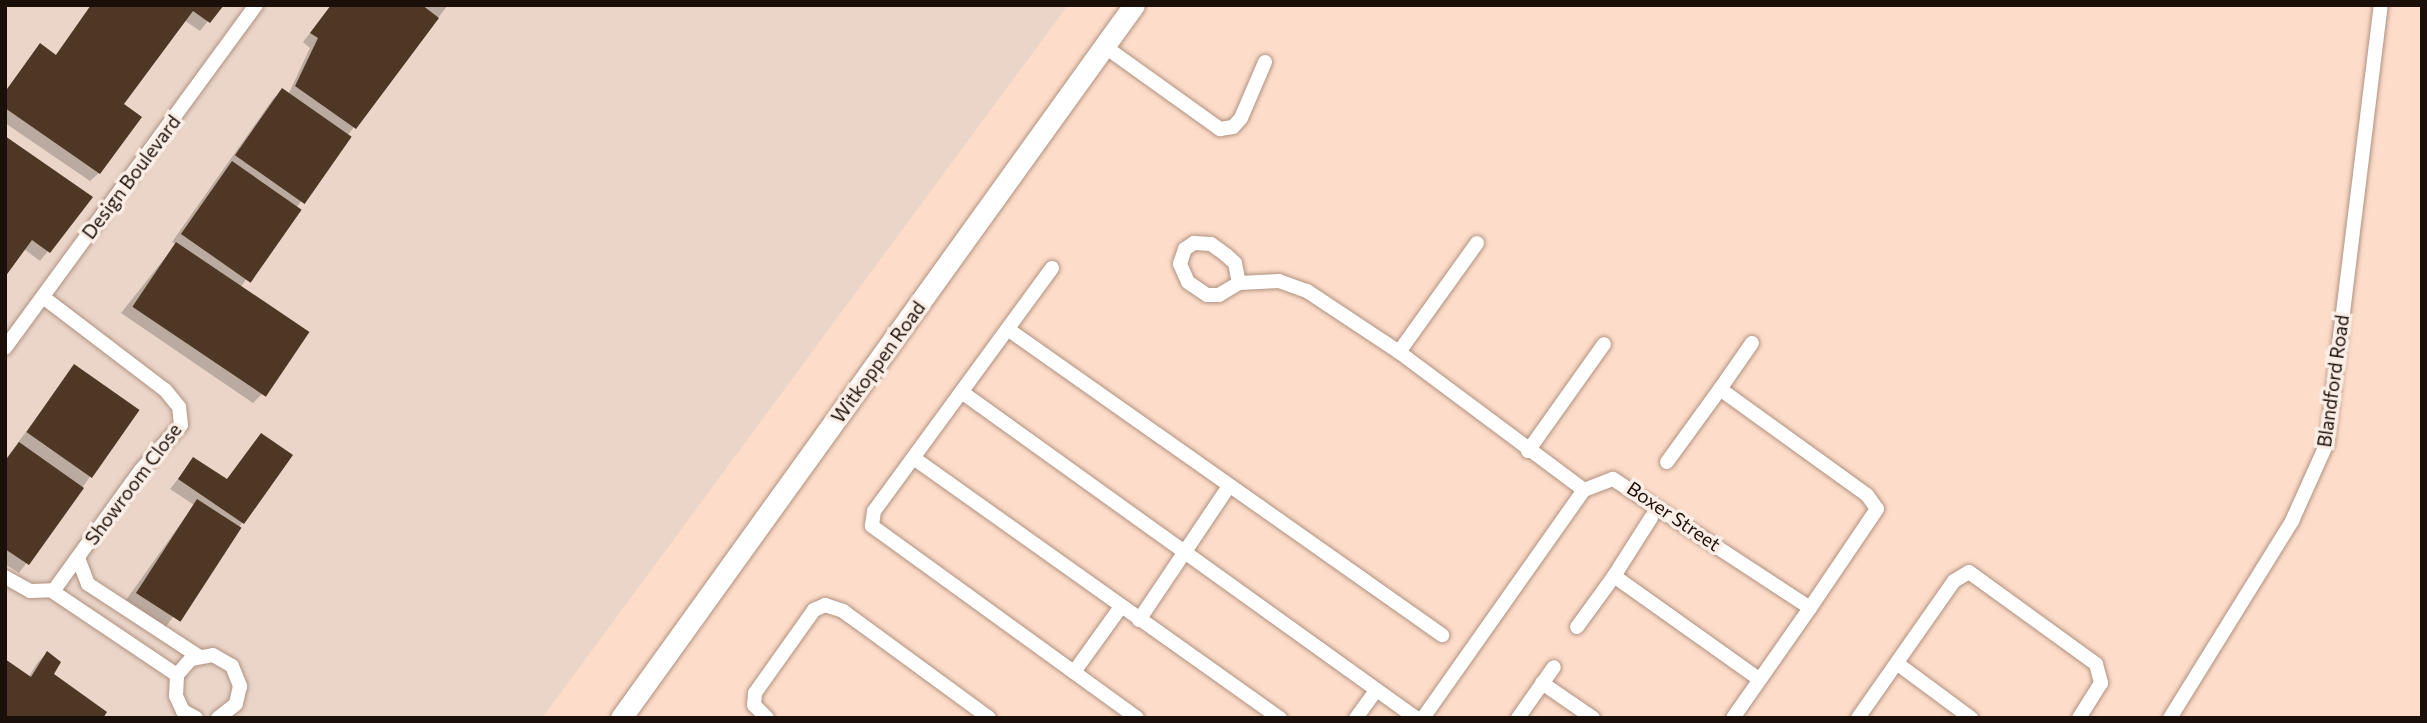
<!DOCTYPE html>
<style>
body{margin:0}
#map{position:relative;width:2427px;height:723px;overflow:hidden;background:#fddcc9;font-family:Commissioner,sans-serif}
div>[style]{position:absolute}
.industrial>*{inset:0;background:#ead5c8}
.shadow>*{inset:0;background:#0003}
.building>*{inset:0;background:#4e3724;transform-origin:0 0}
.roads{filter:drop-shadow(0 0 2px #b09180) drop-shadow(0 0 2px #b09180)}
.street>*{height:14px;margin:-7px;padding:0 7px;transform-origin:7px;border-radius:7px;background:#fff}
.secondary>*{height:21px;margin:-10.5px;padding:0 10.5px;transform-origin:10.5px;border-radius:10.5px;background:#fff}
span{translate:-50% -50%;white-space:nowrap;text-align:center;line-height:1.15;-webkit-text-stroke:7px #fbeee6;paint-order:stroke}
.street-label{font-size:19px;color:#1a0f09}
.frame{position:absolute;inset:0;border:7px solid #1a0f09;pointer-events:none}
</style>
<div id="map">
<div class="industrial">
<div style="clip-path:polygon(5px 5px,1068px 5px,542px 718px,5px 718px)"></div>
</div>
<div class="shadow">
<div style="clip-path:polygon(91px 5px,221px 5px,200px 31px,184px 20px,122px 105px,99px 173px,90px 181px,5px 123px,5px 91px,40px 45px,55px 56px)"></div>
<div style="clip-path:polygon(346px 5px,448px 5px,347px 136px,240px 288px,262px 394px,253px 403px,121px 313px,176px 244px,172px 242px,273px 99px,282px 91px,288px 95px,310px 48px,303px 42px,327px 11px)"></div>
<div style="clip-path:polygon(5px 138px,91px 197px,40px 261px,24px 249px)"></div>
<div style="clip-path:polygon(75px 366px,90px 477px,19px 573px,5px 564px,5px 460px)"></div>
<div style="clip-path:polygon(261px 435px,242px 523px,165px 628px,126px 600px,194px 505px,170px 489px,194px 459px,226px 481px)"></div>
<div style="clip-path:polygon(47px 653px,51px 674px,28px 678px,38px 662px)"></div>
</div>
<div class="building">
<div style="clip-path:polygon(91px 5px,224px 5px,210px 23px,193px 11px,124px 104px,142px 117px,100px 174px,5px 108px,5px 92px,40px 43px,56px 55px)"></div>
<div style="clip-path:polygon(331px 5px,422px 5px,439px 18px,356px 129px,295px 86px,318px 38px,310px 33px)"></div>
<div style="left:282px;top:88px;width:85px;height:82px;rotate:35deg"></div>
<div style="clip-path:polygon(5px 136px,93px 197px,50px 253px,32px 240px,5px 277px)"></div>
<div style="left:232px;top:161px;width:85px;height:89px;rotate:35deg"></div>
<div style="left:176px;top:242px;width:161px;height:78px;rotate:34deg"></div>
<div style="left:74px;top:364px;width:80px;height:83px;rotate:35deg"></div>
<div style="clip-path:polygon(261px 433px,293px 455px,244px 524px,178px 479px,193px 457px,227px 479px)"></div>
<div style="clip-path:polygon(19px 442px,84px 488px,29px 565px,5px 549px,5px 461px)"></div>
<div style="left:197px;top:499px;width:53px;height:112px;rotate:33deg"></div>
<div style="clip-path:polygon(47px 651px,61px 662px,54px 674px,107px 712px,103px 718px,5px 718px,5px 659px,31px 677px)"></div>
</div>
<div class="roads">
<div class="street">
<div style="left:1104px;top:46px;width:143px;rotate:35.6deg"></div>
<div style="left:1220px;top:129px;width:13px;rotate:-9deg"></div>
<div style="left:1233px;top:127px;width:12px;rotate:-48deg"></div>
<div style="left:1241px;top:118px;width:61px;rotate:-66.8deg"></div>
<div style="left:1194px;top:243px;width:17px;rotate:3deg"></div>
<div style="left:1211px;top:244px;width:19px;rotate:36deg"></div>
<div style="left:1226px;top:255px;width:12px;rotate:42deg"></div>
<div style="left:1235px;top:263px;width:20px;rotate:79deg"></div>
<div style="left:1239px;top:283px;width:23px;rotate:149deg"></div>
<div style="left:1219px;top:295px;width:12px;rotate:180deg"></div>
<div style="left:1207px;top:295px;width:23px;rotate:-146deg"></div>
<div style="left:1188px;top:282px;width:20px;rotate:-114deg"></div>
<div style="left:1180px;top:264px;width:16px;rotate:-72deg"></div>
<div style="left:1185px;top:249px;width:11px;rotate:-34deg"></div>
<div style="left:1052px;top:268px;width:301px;rotate:126.2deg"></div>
<div style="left:874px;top:511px;width:15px;rotate:98deg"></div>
<div style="left:872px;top:526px;width:327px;rotate:35.9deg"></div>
<div style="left:1239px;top:283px;width:40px;rotate:-2.9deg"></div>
<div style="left:1279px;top:281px;width:30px;rotate:20deg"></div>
<div style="left:1307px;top:291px;width:110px;rotate:33.5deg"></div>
<div style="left:1399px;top:352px;width:231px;rotate:36.7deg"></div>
<div style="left:1009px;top:330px;width:530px;rotate:35.16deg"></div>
<div style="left:1752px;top:343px;width:56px;rotate:124.8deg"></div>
<div style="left:1720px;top:389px;width:181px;rotate:35.8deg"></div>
<div style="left:1867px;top:495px;width:17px;rotate:54deg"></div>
<div style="left:1877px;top:509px;width:120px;rotate:124.1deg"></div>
<div style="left:5px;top:348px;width:425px;rotate:-53.8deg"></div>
<div style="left:1399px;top:352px;width:134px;rotate:-54.4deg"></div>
<div style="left:963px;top:393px;width:558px;rotate:35.66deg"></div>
<div style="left:1528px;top:451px;width:131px;rotate:-54.6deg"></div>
<div style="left:915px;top:459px;width:448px;rotate:35.4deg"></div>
<div style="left:1667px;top:462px;width:90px;rotate:-54deg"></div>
<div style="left:78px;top:558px;width:28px;rotate:69deg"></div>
<div style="left:88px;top:584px;width:131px;rotate:33.2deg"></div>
<div style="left:1614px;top:576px;width:69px;rotate:-57.5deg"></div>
<div style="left:5px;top:577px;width:29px;rotate:29deg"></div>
<div style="left:30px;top:591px;width:24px;rotate:-2deg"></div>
<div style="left:54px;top:590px;width:148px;rotate:-54.1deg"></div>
<div style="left:141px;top:470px;width:60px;rotate:-48.4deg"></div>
<div style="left:181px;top:425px;width:18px;rotate:-96deg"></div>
<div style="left:179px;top:407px;width:22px;rotate:-129deg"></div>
<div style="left:165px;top:390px;width:153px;rotate:-142.7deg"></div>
<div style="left:52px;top:591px;width:151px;rotate:33.9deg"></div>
<div style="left:1139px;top:620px;width:161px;rotate:-56.1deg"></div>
<div style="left:1577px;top:627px;width:63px;rotate:-54deg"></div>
<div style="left:1614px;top:576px;width:178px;rotate:35.4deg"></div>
<div style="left:1898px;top:664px;width:91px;rotate:36.5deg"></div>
<div style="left:1074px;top:672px;width:79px;rotate:-54.3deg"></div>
<div style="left:1542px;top:683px;width:62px;rotate:34.5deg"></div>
<div style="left:196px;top:718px;width:15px;rotate:-152deg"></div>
<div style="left:183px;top:711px;width:17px;rotate:-115deg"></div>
<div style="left:176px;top:696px;width:21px;rotate:-87deg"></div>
<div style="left:177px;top:675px;width:21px;rotate:-49deg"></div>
<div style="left:191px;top:659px;width:22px;rotate:-10deg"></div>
<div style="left:213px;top:655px;width:22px;rotate:30deg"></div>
<div style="left:232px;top:666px;width:22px;rotate:68deg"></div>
<div style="left:240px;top:686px;width:18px;rotate:103deg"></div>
<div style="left:236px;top:704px;width:23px;rotate:142deg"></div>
<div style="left:767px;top:718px;width:18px;rotate:-135deg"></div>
<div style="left:754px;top:705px;width:12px;rotate:-85deg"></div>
<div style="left:755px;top:693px;width:102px;rotate:-54.6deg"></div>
<div style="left:814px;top:610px;width:12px;rotate:-24deg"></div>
<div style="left:825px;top:605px;width:19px;rotate:18deg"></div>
<div style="left:843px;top:611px;width:181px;rotate:36.2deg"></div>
<div style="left:1356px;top:718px;width:34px;rotate:-54deg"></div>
<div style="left:1423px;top:718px;width:279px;rotate:-54.8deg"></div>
<div style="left:1584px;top:490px;width:31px;rotate:-21deg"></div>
<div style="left:1613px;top:479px;width:235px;rotate:33.2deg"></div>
<div style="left:1810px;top:608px;width:134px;rotate:125deg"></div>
<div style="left:1518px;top:718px;width:62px;rotate:-54.8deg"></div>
<div style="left:1858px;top:718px;width:167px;rotate:-55deg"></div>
<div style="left:1954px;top:581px;width:17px;rotate:-31deg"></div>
<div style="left:1969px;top:572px;width:157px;rotate:35.9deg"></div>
<div style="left:2096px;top:664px;width:20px;rotate:75deg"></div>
<div style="left:2101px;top:683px;width:41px;rotate:122.2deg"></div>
<div style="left:2170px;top:718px;width:232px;rotate:-58.2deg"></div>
<div style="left:2292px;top:521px;width:85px;rotate:-65.8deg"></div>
<div style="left:2327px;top:443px;width:441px;rotate:-83deg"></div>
</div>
<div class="secondary">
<div style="left:621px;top:718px;width:878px;rotate:-54.27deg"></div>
</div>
</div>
<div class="street-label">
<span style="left:131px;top:177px;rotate:-53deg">Design Boulevard</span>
<span style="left:878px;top:362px;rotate:-54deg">Witkoppen Road</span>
<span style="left:2333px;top:381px;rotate:-82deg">Blandford Road</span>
<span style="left:133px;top:484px;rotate:-53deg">Showroom Close</span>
<span style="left:1674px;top:516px;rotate:34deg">Boxer Street</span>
</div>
<div class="frame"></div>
</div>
